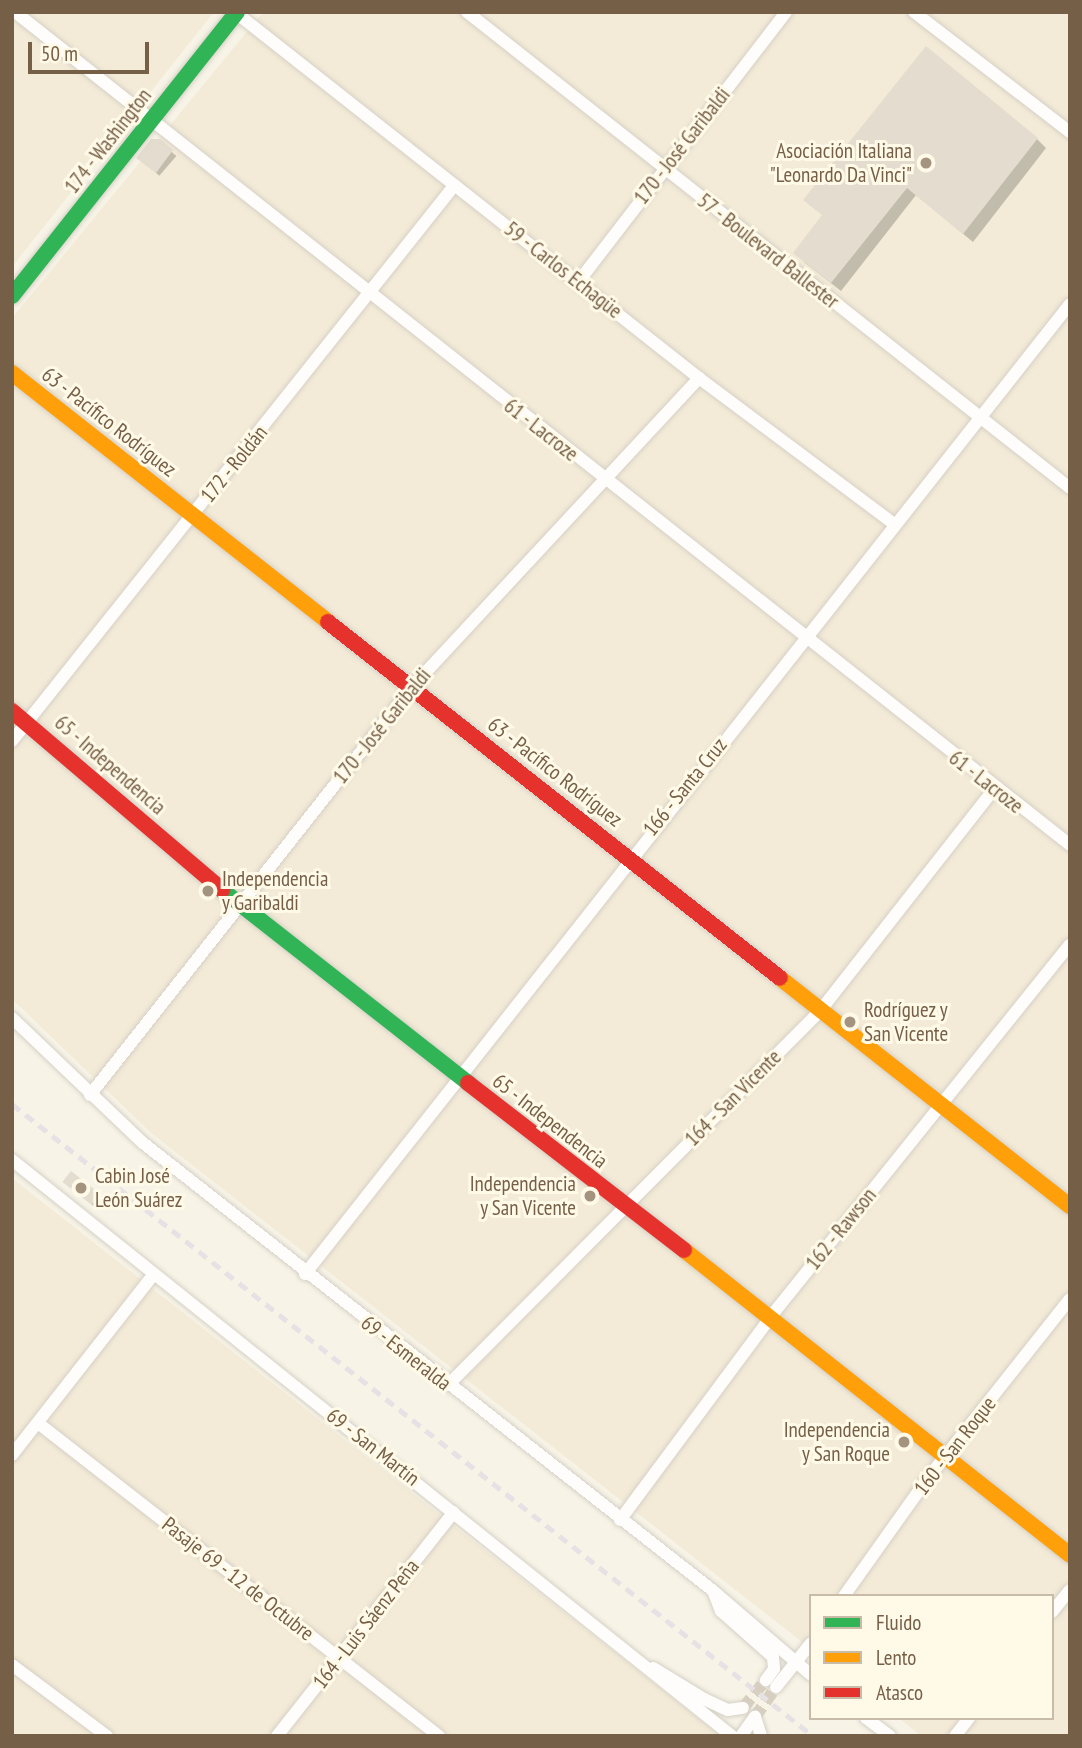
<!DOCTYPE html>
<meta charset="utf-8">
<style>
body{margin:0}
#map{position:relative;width:1082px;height:1748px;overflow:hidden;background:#f7f4e7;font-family:"PT Sans Narrow",sans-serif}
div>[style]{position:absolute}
.residential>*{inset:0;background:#f3ebd7}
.shadow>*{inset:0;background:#0003;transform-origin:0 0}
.building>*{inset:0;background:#e3dccf;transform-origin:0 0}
.street-tunnel>*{height:12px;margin-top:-6px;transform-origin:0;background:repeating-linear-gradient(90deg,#d7cfbf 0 12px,transparent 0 18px)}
.roads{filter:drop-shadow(0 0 2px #d6d0c6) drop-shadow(0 0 2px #d6d0c6)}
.street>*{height:12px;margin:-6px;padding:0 6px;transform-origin:6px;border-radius:6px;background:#fefdfb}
.fast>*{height:16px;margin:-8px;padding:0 8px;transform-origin:8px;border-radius:8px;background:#30b455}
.slow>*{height:16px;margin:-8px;padding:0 8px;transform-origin:8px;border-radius:8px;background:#ff9f0a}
.jam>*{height:16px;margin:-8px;padding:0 8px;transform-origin:8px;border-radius:8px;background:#e5322d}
.rail>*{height:5px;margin-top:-2.5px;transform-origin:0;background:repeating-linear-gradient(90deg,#e5e1e4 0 10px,transparent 0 17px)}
.dots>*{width:19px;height:19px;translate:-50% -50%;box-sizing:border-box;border:4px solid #fffae8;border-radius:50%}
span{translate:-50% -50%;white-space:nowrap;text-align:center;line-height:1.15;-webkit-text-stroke:6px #fffae8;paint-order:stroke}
.street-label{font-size:21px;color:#765f47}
.poi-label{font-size:21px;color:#765f47}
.right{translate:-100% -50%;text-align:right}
.left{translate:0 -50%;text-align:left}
.frame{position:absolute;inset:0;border:14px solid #765f47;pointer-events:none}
.legend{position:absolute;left:809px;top:1594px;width:245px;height:126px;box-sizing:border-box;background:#fffae8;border:2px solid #c8bca8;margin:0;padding:9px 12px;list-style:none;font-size:21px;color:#765f47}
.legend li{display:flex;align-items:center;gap:14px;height:35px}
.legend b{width:35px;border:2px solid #c8bca8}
.scale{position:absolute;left:28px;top:42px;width:121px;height:32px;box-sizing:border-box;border:4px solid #765f47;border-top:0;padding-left:9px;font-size:21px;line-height:24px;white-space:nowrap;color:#765f47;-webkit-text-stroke:5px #fffae8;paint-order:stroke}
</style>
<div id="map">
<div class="residential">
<div style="clip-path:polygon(12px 12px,214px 12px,12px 267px)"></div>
<div style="clip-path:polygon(263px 12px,1070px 12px,1070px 1736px,921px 1736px,899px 1718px,1052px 1718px,1052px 1596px,811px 1596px,811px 1649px,151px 1133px,12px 999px,12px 318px)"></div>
<div style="clip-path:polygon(12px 1178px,721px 1736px,12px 1736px)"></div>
</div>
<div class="shadow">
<div style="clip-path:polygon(1037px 139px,1046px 148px,973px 242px,916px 195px,841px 291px,804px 262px,824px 216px)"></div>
<div style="left:159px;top:141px;width:23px;height:26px;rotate:41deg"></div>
<div style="clip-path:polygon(69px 1186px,98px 1196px,102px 1200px,96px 1208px)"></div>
</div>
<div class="building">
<div style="clip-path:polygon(926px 46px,1038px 138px,963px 234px,907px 188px,831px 283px,793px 253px,822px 215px,803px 200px)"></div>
<div style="clip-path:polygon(151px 139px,160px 139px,173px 150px,156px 173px,136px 158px)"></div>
<div style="left:71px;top:1171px;width:37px;height:14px;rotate:38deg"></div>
</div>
<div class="street-tunnel">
<div style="left:743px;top:1708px;width:36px;rotate:-51deg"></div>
<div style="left:755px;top:1717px;width:37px;rotate:-55deg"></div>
</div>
<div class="roads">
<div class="street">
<div style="left:15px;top:12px;width:1344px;rotate:38.29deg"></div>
<div style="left:235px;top:12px;width:591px;rotate:38.27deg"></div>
<div style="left:699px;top:378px;width:242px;rotate:36.8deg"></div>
<div style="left:467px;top:12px;width:768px;rotate:38.29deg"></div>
<div style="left:914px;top:12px;width:197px;rotate:37.6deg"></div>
<div style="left:579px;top:281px;width:339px;rotate:-52.4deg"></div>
<div style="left:12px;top:741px;width:709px;rotate:-51.47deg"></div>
<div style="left:12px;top:1018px;width:181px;rotate:43.7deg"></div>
<div style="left:143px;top:1143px;width:724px;rotate:38.15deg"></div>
<div style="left:712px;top:1590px;width:130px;rotate:40.6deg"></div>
<div style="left:90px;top:1095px;width:520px;rotate:-51.72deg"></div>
<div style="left:412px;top:687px;width:422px;rotate:-47.1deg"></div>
<div style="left:12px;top:1160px;width:922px;rotate:38.66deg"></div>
<div style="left:305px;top:1274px;width:1235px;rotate:-51.74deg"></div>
<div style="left:448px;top:1385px;width:528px;rotate:-45.15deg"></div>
<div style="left:820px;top:1011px;width:282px;rotate:-51.9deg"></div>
<div style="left:38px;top:1423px;width:509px;rotate:37.97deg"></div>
<div style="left:12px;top:1455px;width:230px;rotate:-51.9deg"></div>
<div style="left:620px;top:1520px;width:255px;rotate:-53.4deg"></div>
<div style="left:772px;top:1315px;width:475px;rotate:-51.2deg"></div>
<div style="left:714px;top:1593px;width:19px;rotate:69deg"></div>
<div style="left:721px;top:1611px;width:69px;rotate:41.5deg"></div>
<div style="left:773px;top:1657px;width:12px;rotate:85deg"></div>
<div style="left:774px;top:1669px;width:14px;rotate:126deg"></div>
<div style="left:844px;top:1596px;width:145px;rotate:-54.6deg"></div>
<div style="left:928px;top:1478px;width:228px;rotate:-51.6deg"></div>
<div style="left:1052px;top:1612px;width:28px;rotate:-51deg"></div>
<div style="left:12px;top:1665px;width:119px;rotate:36.8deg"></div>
<div style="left:653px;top:1668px;width:60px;rotate:31.3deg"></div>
<div style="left:704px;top:1699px;width:26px;rotate:25deg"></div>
<div style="left:728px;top:1710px;width:15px;rotate:-8deg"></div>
<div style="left:776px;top:1687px;width:56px;rotate:-51.5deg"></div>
<div style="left:755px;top:1717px;width:20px;rotate:72deg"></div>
<div style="left:866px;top:1718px;width:30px;rotate:37deg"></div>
<div style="left:277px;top:1736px;width:285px;rotate:-51.7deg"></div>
<div style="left:741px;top:1736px;width:24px;rotate:-54deg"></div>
<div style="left:955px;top:1736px;width:23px;rotate:-52deg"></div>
</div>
<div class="fast">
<div style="left:12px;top:296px;width:362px;rotate:-51.6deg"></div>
<div style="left:222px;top:890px;width:313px;rotate:38.1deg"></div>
</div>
<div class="slow">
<div style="left:12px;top:373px;width:402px;rotate:38.2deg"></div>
<div style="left:780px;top:978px;width:369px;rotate:38.2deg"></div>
<div style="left:684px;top:1250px;width:492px;rotate:38.3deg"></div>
</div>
<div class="jam">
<div style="left:328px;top:622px;width:575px;rotate:38.22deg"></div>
<div style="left:12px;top:711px;width:276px;rotate:40.4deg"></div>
<div style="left:468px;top:1083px;width:273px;rotate:37.7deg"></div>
</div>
</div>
<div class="rail">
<div style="left:12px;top:1104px;width:1020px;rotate:38.27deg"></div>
</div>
<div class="dots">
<div style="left:926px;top:163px;background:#a3937f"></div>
<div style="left:208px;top:891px;background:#a3937f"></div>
<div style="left:850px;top:1022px;background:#a3937f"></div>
<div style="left:81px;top:1188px;background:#a3937f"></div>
<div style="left:590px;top:1196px;background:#a3937f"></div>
<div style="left:904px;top:1442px;background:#a3937f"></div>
</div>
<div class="street-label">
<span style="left:108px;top:141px;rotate:-52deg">174 - Washington</span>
<span style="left:682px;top:146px;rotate:-52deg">170 - José Garibaldi</span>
<span style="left:768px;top:251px;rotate:38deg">57 - Boulevard Ballester</span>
<span style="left:563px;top:270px;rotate:38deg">59 - Carlos Echagüe</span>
<span style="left:109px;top:422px;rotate:38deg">63 - Pacífico Rodríguez</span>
<span style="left:541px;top:430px;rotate:38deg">61 - Lacroze</span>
<span style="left:234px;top:464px;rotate:-51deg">172 - Roldán</span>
<span style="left:382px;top:726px;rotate:-51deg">170 - José Garibaldi</span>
<span style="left:110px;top:765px;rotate:41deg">65 - Independencia</span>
<span style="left:555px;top:772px;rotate:38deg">63 - Pacífico Rodríguez</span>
<span style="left:986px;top:782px;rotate:38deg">61 - Lacroze</span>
<span style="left:685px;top:787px;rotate:-51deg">166 - Santa Cruz</span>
<span style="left:733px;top:1098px;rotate:-45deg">164 - San Vicente</span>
<span style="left:550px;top:1121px;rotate:38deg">65 - Independencia</span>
<span style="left:841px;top:1229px;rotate:-51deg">162 - Rawson</span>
<span style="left:406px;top:1353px;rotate:38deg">69 - Esmeralda</span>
<span style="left:955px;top:1446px;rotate:-52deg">160 - San Roque</span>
<span style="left:373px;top:1447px;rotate:38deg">69 - San Martín</span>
<span style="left:238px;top:1579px;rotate:38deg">Pasaje 69 - 12 de Octubre</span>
<span style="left:366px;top:1624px;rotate:-52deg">164 - Luis Sáenz Peña</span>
</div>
<div class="poi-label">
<span class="right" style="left:912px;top:163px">Asociación Italiana<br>"Leonardo Da Vinci"</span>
<span class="left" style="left:222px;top:891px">Independencia<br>y Garibaldi</span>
<span class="left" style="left:864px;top:1022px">Rodríguez y<br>San Vicente</span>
<span class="left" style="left:95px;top:1188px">Cabin José<br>León Suárez</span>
<span class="right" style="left:576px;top:1196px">Independencia<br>y San Vicente</span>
<span class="right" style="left:890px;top:1442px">Independencia<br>y San Roque</span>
</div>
<div class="frame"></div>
<ul class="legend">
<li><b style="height:9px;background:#30b455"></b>Fluido</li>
<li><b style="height:9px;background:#ff9f0a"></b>Lento</li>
<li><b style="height:9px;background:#e5322d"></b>Atasco</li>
</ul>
<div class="scale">50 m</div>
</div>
